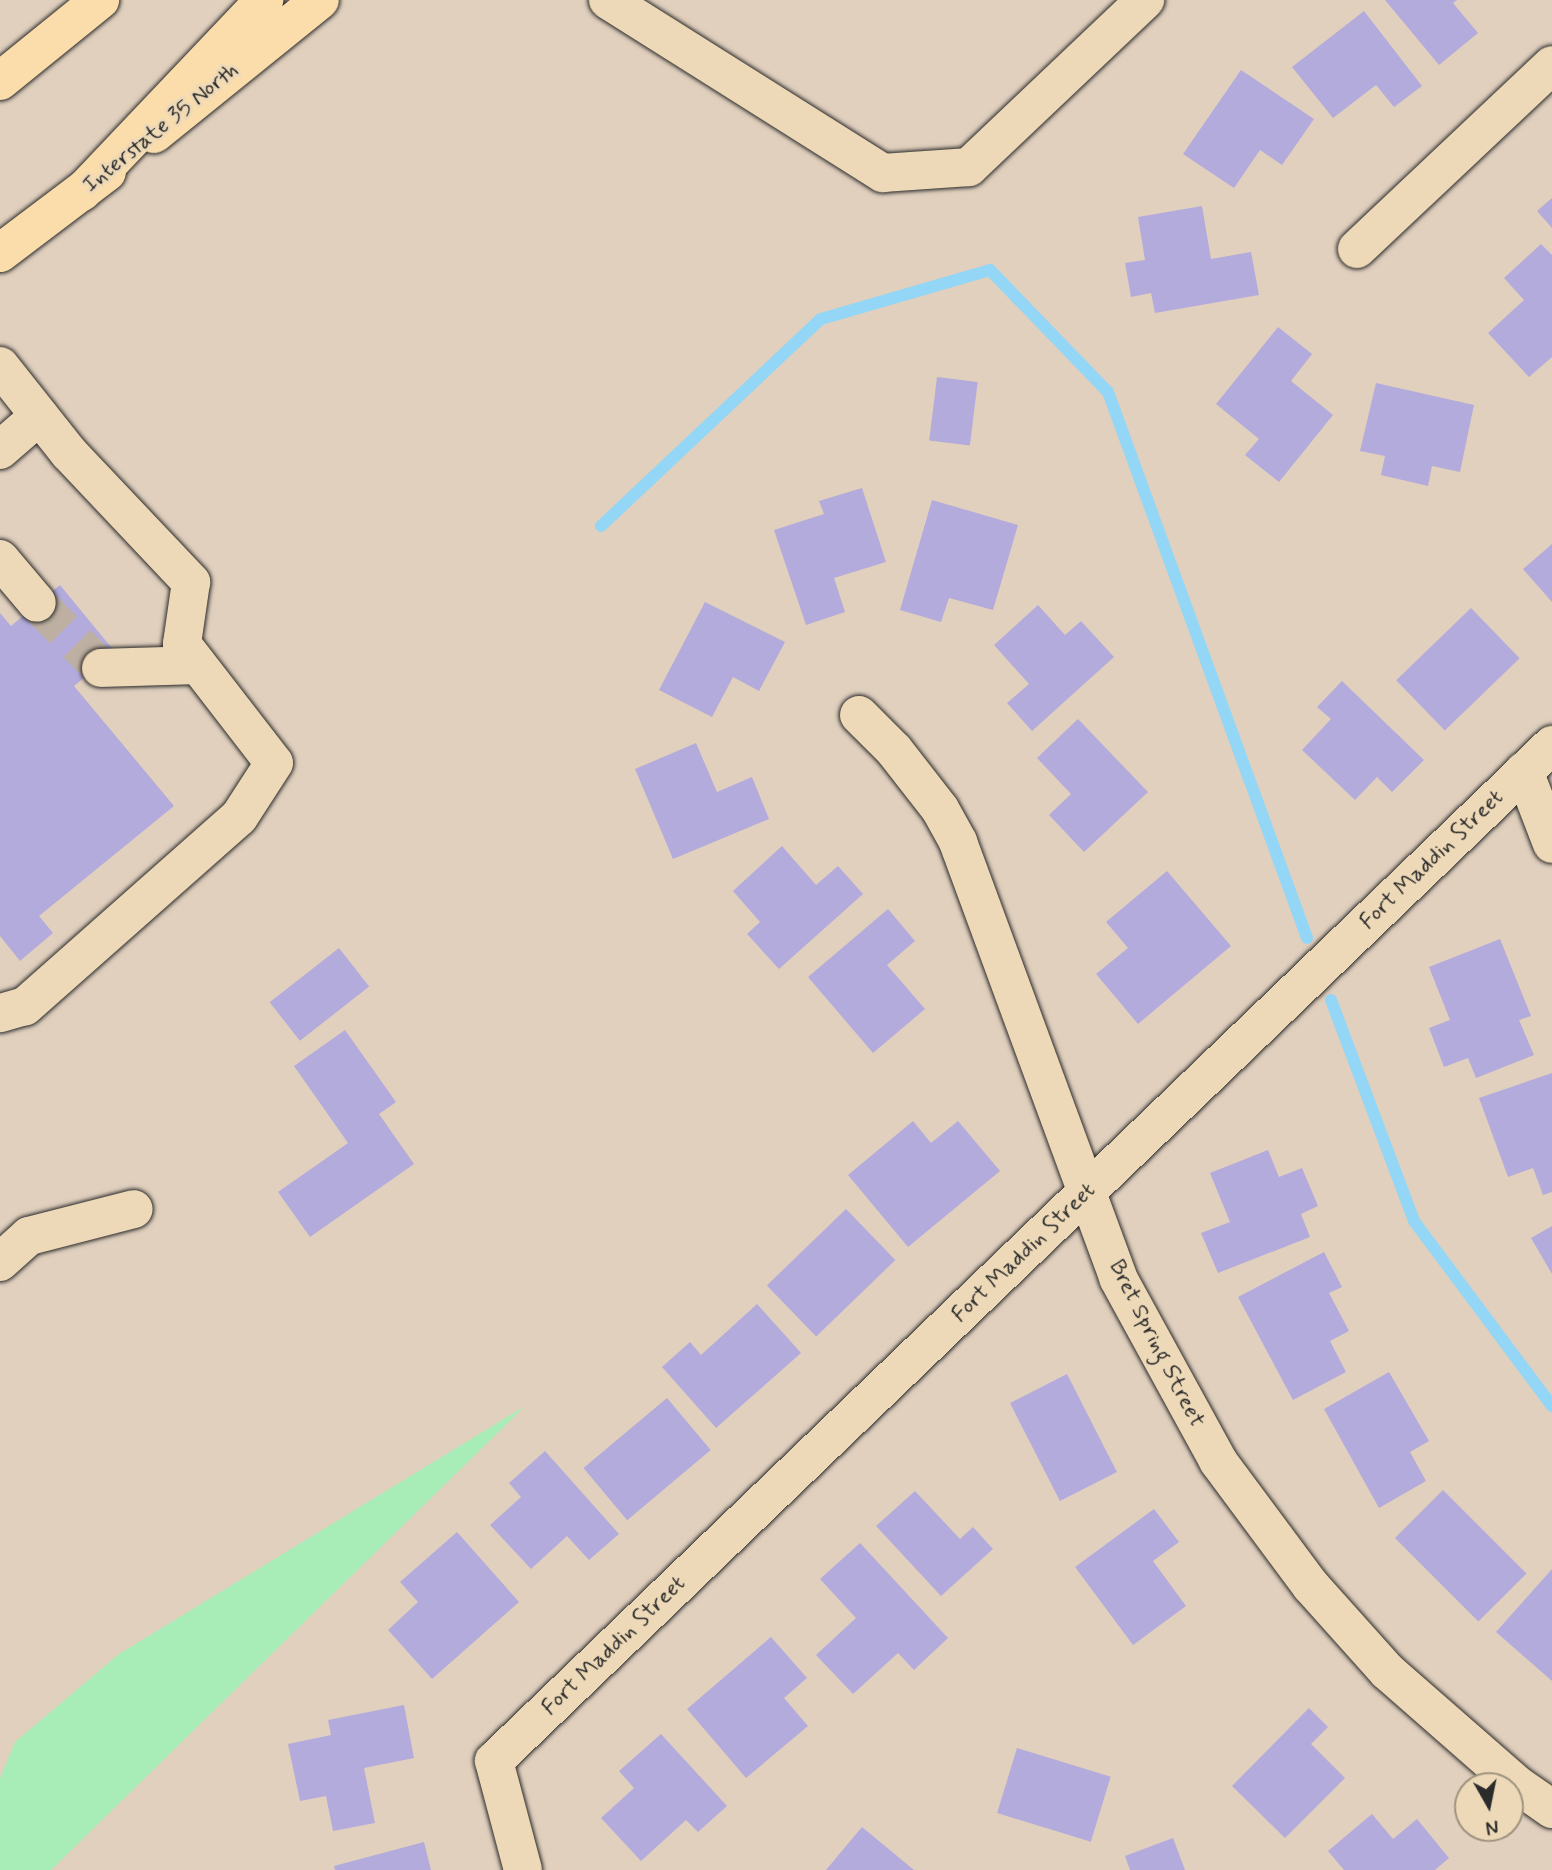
<!DOCTYPE html>
<style>
body{margin:0}
#map{position:relative;width:1552px;height:1870px;overflow:hidden;background:#e1d0be;font-family:Mynerve,sans-serif}
div>[style]{position:absolute}
.green>*{inset:0;background:#a8ecb7}
.stream>*{height:12px;margin:-6px;padding:0 6px;transform-origin:6px;border-radius:6px;background:#93d6f5}
.building>*{inset:0;background:#b3abdc;transform-origin:0 0}
.minor-tunnel>*{height:38px;margin-top:-19px;transform-origin:0;background:repeating-linear-gradient(90deg,#bdafa1 0 38px,transparent 0 57px)}
.roads{filter:drop-shadow(0 0 2px #2b2b2b) drop-shadow(0 0 2px #2b2b2b)}
.minor>*{height:38px;margin:-19px;padding:0 19px;transform-origin:19px;border-radius:19px;background:#edd9b7}
.major>*{height:38px;margin:-19px;padding:0 19px;transform-origin:19px;border-radius:19px;background:#fbddab}
.highway>*{height:38px;margin:-19px;padding:0 19px;transform-origin:19px;border-radius:19px;background:#fbddab}
span{translate:-50% -50%;white-space:nowrap;text-align:center;line-height:1.15;-webkit-text-stroke:6px #edd9b7;paint-order:stroke}
.street-label{font-size:23px;color:#2b2b2b}
.north{position:absolute;left:1454px;top:1772px;width:70px;height:70px;box-sizing:border-box;background:#edd9b7;border:2px solid #9f937f;border-radius:50%;rotate:171deg;font-size:19px;font-weight:700;line-height:28px;text-align:center;color:#2b2b2b}
.north::after{content:'';display:block;margin:auto;width:24px;height:32px;background:#2b2b2b;clip-path:polygon(50% 0,100% 100%,50% 72%,0 100%)}
</style>
<div id="map">
<div class="green">
<div style="clip-path:polygon(525px 1406px,51px 1870px,0 1870px,0 1778px,15px 1742px,119px 1654px)"></div>
</div>
<div class="stream">
<div style="left:601px;top:526px;width:302px;rotate:-43.3deg"></div>
<div style="left:821px;top:319px;width:176px;rotate:-16.2deg"></div>
<div style="left:990px;top:270px;width:170px;rotate:46deg"></div>
<div style="left:1108px;top:392px;width:581px;rotate:69.97deg"></div>
<div style="left:1331px;top:1000px;width:236px;rotate:69.4deg"></div>
<div style="left:1414px;top:1221px;width:231px;rotate:53.3deg"></div>
</div>
<div class="building">
<div style="clip-path:polygon(1385px 0,1457px 0,1453px 3px,1478px 33px,1439px 65px)"></div>
<div style="clip-path:polygon(1364px 11px,1422px 86px,1394px 107px,1376px 85px,1333px 118px,1292px 67px)"></div>
<div style="clip-path:polygon(1241px 70px,1314px 119px,1282px 165px,1260px 150px,1234px 188px,1183px 154px)"></div>
<div style="clip-path:polygon(1552px 198px,1552px 228px,1537px 211px)"></div>
<div style="clip-path:polygon(1202px 206px,1211px 259px,1251px 252px,1259px 295px,1155px 313px,1151px 293px,1131px 297px,1125px 263px,1145px 260px,1138px 217px)"></div>
<div style="clip-path:polygon(1541px 244px,1552px 255px,1552px 357px,1529px 377px,1488px 333px,1524px 300px,1504px 278px)"></div>
<div style="clip-path:polygon(1278px 327px,1312px 354px,1291px 381px,1333px 415px,1279px 482px,1245px 455px,1259px 439px,1216px 404px)"></div>
<div style="left:937px;top:377px;width:41px;height:64px;rotate:7deg"></div>
<div style="clip-path:polygon(1376px 383px,1474px 405px,1460px 472px,1432px 466px,1428px 486px,1381px 475px,1385px 456px,1360px 451px)"></div>
<div style="clip-path:polygon(862px 488px,886px 562px,834px 578px,845px 612px,806px 625px,774px 530px,824px 514px,819px 501px)"></div>
<div style="clip-path:polygon(932px 500px,1018px 525px,993px 610px,949px 598px,941px 622px,900px 610px)"></div>
<div style="clip-path:polygon(1552px 544px,1552px 602px,1523px 569px)"></div>
<div style="clip-path:polygon(60px 585px,115px 652px,74px 686px,174px 806px,39px 916px,53px 933px,20px 961px,0 936px,0 613px,11px 626px)"></div>
<div style="clip-path:polygon(705px 602px,785px 642px,759px 691px,733px 677px,712px 717px,659px 690px)"></div>
<div style="clip-path:polygon(1038px 605px,1065px 635px,1081px 621px,1114px 657px,1032px 731px,1007px 703px,1029px 684px,994px 645px)"></div>
<div style="left:1471px;top:608px;width:70px;height:104px;rotate:46deg"></div>
<div style="clip-path:polygon(1342px 681px,1424px 760px,1392px 792px,1377px 777px,1355px 800px,1302px 750px,1331px 719px,1317px 707px)"></div>
<div style="clip-path:polygon(1078px 719px,1148px 792px,1084px 852px,1049px 815px,1071px 794px,1037px 758px)"></div>
<div style="clip-path:polygon(696px 743px,717px 792px,752px 777px,769px 819px,673px 859px,635px 769px)"></div>
<div style="clip-path:polygon(782px 846px,816px 885px,838px 866px,863px 894px,779px 969px,747px 934px,760px 922px,733px 891px)"></div>
<div style="clip-path:polygon(1167px 871px,1231px 946px,1138px 1024px,1096px 974px,1128px 948px,1106px 922px)"></div>
<div style="clip-path:polygon(888px 909px,915px 941px,887px 965px,925px 1009px,873px 1053px,808px 977px)"></div>
<div style="clip-path:polygon(1500px 939px,1531px 1016px,1519px 1020px,1534px 1055px,1476px 1078px,1468px 1058px,1444px 1067px,1429px 1028px,1450px 1020px,1429px 967px)"></div>
<div style="left:339px;top:948px;width:49px;height:88px;rotate:52deg"></div>
<div style="clip-path:polygon(345px 1030px,396px 1102px,379px 1114px,414px 1164px,310px 1237px,278px 1192px,348px 1143px,294px 1066px)"></div>
<div style="clip-path:polygon(1552px 1073px,1552px 1192px,1543px 1195px,1533px 1168px,1508px 1177px,1479px 1098px)"></div>
<div style="clip-path:polygon(913px 1121px,931px 1143px,958px 1121px,1000px 1171px,908px 1247px,848px 1175px)"></div>
<div style="clip-path:polygon(1268px 1150px,1279px 1177px,1302px 1168px,1318px 1206px,1301px 1214px,1310px 1237px,1218px 1273px,1201px 1233px,1230px 1222px,1210px 1173px)"></div>
<div style="left:846px;top:1209px;width:71px;height:110px;rotate:46deg"></div>
<div style="clip-path:polygon(1552px 1226px,1552px 1274px,1531px 1238px)"></div>
<div style="clip-path:polygon(1324px 1252px,1342px 1287px,1329px 1293px,1349px 1331px,1330px 1341px,1346px 1372px,1293px 1400px,1238px 1297px)"></div>
<div style="clip-path:polygon(757px 1304px,801px 1353px,716px 1428px,662px 1367px,690px 1342px,701px 1355px)"></div>
<div style="clip-path:polygon(1389px 1372px,1429px 1441px,1410px 1452px,1426px 1481px,1379px 1508px,1324px 1409px)"></div>
<div style="left:1067px;top:1374px;width:110px;height:64px;rotate:63deg"></div>
<div style="left:667px;top:1398px;width:68px;height:109px;rotate:50deg"></div>
<div style="clip-path:polygon(545px 1451px,619px 1534px,589px 1560px,567px 1536px,531px 1569px,490px 1525px,521px 1497px,509px 1483px)"></div>
<div style="left:1443px;top:1490px;width:118px;height:68px;rotate:45deg"></div>
<div style="clip-path:polygon(915px 1491px,960px 1539px,973px 1527px,993px 1549px,941px 1596px,876px 1526px)"></div>
<div style="clip-path:polygon(1154px 1509px,1179px 1542px,1153px 1561px,1186px 1606px,1133px 1645px,1075px 1567px)"></div>
<div style="clip-path:polygon(457px 1532px,519px 1602px,432px 1679px,388px 1630px,418px 1602px,400px 1582px)"></div>
<div style="clip-path:polygon(860px 1543px,948px 1638px,914px 1670px,898px 1653px,853px 1694px,816px 1655px,856px 1618px,820px 1579px)"></div>
<div style="clip-path:polygon(1552px 1569px,1552px 1681px,1496px 1632px)"></div>
<div style="clip-path:polygon(771px 1637px,807px 1678px,784px 1698px,808px 1726px,746px 1778px,687px 1709px)"></div>
<div style="clip-path:polygon(404px 1705px,414px 1758px,364px 1768px,375px 1823px,333px 1831px,326px 1796px,300px 1801px,288px 1744px,331px 1735px,328px 1720px)"></div>
<div style="clip-path:polygon(1309px 1708px,1328px 1727px,1311px 1744px,1345px 1778px,1285px 1838px,1232px 1786px)"></div>
<div style="clip-path:polygon(661px 1734px,727px 1806px,698px 1832px,686px 1820px,641px 1861px,601px 1818px,634px 1788px,619px 1771px)"></div>
<div style="left:1017px;top:1748px;width:98px;height:68px;rotate:17deg"></div>
<div style="clip-path:polygon(1372px 1814px,1393px 1839px,1417px 1819px,1449px 1858px,1435px 1870px,1344px 1870px,1328px 1851px)"></div>
<div style="clip-path:polygon(862px 1827px,914px 1870px,826px 1870px)"></div>
<div style="clip-path:polygon(1173px 1838px,1185px 1870px,1130px 1870px,1125px 1856px)"></div>
<div style="clip-path:polygon(424px 1842px,431px 1870px,335px 1870px,334px 1866px)"></div>
</div>
<div class="minor-tunnel">
<div style="left:37px;top:603px;width:91px;rotate:45.4deg"></div>
</div>
<div class="roads">
<div class="minor">
<div style="left:608px;top:0;width:325px;rotate:32.2deg"></div>
<div style="left:883px;top:173px;width:86px;rotate:-4deg"></div>
<div style="left:969px;top:167px;width:243px;rotate:-43.5deg"></div>
<div style="left:1357px;top:249px;width:268px;rotate:-43.3deg"></div>
<div style="left:0;top:366px;width:111px;rotate:51.6deg"></div>
<div style="left:69px;top:453px;width:178px;rotate:46.6deg"></div>
<div style="left:191px;top:582px;width:63px;rotate:98.3deg"></div>
<div style="left:182px;top:644px;width:150px;rotate:52.3deg"></div>
<div style="left:274px;top:763px;width:64px;rotate:122.9deg"></div>
<div style="left:239px;top:817px;width:286px;rotate:138.5deg"></div>
<div style="left:25px;top:1006px;width:26px;rotate:164deg"></div>
<div style="left:0;top:450px;width:52px;rotate:-41.1deg"></div>
<div style="left:0;top:559px;width:57px;rotate:49.9deg"></div>
<div style="left:101px;top:668px;width:96px;rotate:-1.8deg"></div>
<div style="left:859px;top:715px;width:49px;rotate:45deg"></div>
<div style="left:894px;top:750px;width:75px;rotate:52.1deg"></div>
<div style="left:940px;top:809px;width:38px;rotate:61deg"></div>
<div style="left:958px;top:842px;width:464px;rotate:69.8deg"></div>
<div style="left:1118px;top:1278px;width:209px;rotate:61.3deg"></div>
<div style="left:1218px;top:1461px;width:156px;rotate:53.4deg"></div>
<div style="left:1311px;top:1586px;width:114px;rotate:48.2deg"></div>
<div style="left:1387px;top:1671px;width:171px;rotate:41.2deg"></div>
<div style="left:1516px;top:1784px;width:44px;rotate:34.8deg"></div>
<div style="left:1524px;top:771px;width:78px;rotate:69deg"></div>
<div style="left:0;top:1262px;width:39px;rotate:-42deg"></div>
<div style="left:29px;top:1236px;width:108px;rotate:-14.4deg"></div>
<div style="left:523px;top:1870px;width:113px;rotate:-104.9deg"></div>
<div style="left:494px;top:1761px;width:1467px;rotate:-43.84deg"></div>
</div>
<div class="major">
<div style="left:154px;top:134px;width:213px;rotate:-38.9deg"></div>
<div style="left:0;top:253px;width:134px;rotate:-37.1deg"></div>
</div>
<div class="highway">
<div style="left:0;top:81px;width:129px;rotate:-39deg"></div>
<div style="left:82px;top:192px;width:265px;rotate:-46.5deg"></div>
</div>
</div>
<div class="street-label">
<span style="left:161px;top:128px;rotate:-39deg">Interstate 35 North</span>
<span style="left:1432px;top:860px;rotate:-44deg">Fort Maddin Street</span>
<span style="left:1024px;top:1253px;rotate:-44deg">Fort Maddin Street</span>
<span style="left:1156px;top:1344px;rotate:63deg">Bret Spring Street</span>
<span style="left:614px;top:1646px;rotate:-44deg">Fort Maddin Street</span>
</div>
<div class="north">N</div>
</div>
